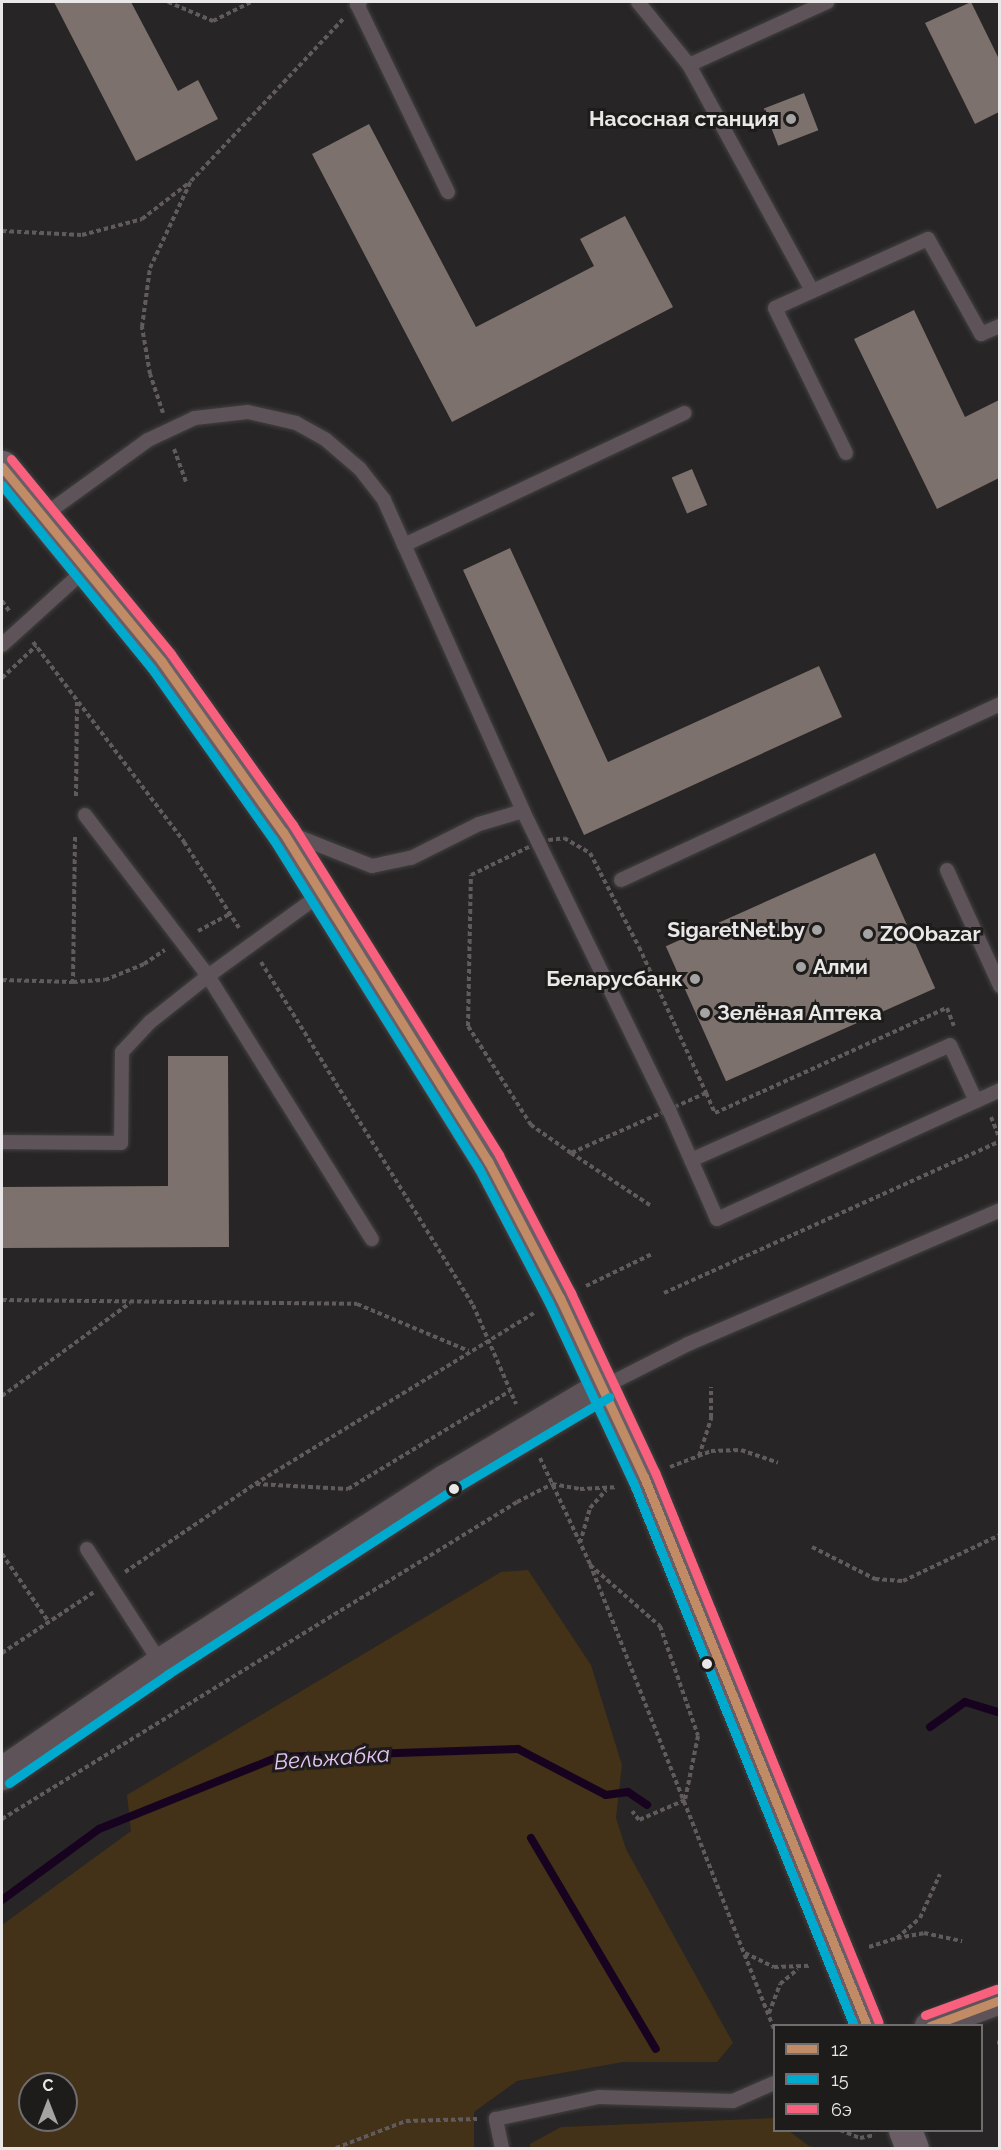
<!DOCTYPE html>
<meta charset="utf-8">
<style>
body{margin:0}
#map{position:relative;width:1001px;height:2150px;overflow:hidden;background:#272525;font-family:Raleway,sans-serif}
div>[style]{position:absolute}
.green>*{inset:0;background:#433118}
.stream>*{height:8px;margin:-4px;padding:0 4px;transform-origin:4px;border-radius:4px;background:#170320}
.building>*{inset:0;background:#7c716c;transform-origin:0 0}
.path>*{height:4px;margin-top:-2px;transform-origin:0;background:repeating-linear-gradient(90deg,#625b5e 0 4.5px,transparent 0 7.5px)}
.roads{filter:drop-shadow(0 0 2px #424040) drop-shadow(0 0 2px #424040)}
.service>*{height:14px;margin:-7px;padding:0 7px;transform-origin:7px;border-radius:7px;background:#5e5359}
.minor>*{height:28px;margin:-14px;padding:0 14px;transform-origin:14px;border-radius:14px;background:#5e5359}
.tertiary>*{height:33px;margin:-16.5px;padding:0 16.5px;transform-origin:16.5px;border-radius:16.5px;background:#5e5359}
.secondary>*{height:33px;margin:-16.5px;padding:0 16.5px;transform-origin:16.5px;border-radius:16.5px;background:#6b5d65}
.bus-1>*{height:9px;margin:-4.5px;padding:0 4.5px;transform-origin:4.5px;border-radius:4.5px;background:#c18c65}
.bus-2>*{height:9px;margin:-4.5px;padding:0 4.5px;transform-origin:4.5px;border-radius:4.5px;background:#00a9ce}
.bus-3>*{height:9px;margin:-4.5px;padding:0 4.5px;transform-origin:4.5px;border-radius:4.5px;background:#f8607d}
.dots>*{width:16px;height:16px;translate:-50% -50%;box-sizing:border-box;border:3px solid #1e1b1b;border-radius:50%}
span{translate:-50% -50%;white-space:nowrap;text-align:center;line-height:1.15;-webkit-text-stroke:6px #1e1b1b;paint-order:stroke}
.poi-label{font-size:21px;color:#e9e7e7;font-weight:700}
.right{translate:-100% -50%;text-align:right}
.left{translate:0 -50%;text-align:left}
.water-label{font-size:22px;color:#e9c5fc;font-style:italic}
.frame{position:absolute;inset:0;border:3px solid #e9e7e7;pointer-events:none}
.legend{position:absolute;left:773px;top:2024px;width:210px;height:108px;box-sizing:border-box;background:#1e1b1b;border:2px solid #6f6d6d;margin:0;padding:8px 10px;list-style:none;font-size:18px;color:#e9e7e7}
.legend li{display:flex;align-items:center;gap:12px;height:30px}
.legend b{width:30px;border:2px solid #6f6d6d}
.north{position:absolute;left:18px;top:2072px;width:60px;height:60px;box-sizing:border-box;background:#1e1b1b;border:2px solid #6f6d6d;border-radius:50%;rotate:0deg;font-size:16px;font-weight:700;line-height:24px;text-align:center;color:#e9e7e7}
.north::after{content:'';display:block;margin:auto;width:21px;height:27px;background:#a5a3a3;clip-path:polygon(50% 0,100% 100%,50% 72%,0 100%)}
</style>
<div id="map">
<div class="green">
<div style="clip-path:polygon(evenodd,528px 1570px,591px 1665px,622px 1765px,616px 1818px,626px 1849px,733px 2043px,717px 2062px,623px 2062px,517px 2081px,474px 2112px,474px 2148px,2px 2148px,2px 1925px,131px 1831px,127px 1795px,501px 1572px,528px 1570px,30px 2084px,66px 2084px,66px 2120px,30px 2120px,30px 2084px)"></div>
<div style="clip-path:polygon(774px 2118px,774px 2130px,789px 2131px,809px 2146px,820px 2148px,530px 2148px,530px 2144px,561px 2127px)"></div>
</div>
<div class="stream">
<div style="left:930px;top:1727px;width:43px;rotate:-35.5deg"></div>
<div style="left:965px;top:1702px;width:37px;rotate:17deg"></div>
<div style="left:531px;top:1838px;width:245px;rotate:59.4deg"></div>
<div style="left:2px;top:1900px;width:120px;rotate:-36.2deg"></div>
<div style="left:99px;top:1829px;width:193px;rotate:-21.9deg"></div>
<div style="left:278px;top:1757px;width:240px;rotate:-1.9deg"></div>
<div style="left:518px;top:1749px;width:99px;rotate:27.6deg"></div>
<div style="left:606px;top:1795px;width:22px;rotate:-8deg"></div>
<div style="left:628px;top:1792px;width:23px;rotate:34deg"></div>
</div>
<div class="building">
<div style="clip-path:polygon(54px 2px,131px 2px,178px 91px,198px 80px,218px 119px,136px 161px)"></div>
<div style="clip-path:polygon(971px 2px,999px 59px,999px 112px,975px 124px,925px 23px)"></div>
<div style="left:804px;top:93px;width:40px;height:43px;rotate:69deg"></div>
<div style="clip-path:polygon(369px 124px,476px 327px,594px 266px,580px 239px,625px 216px,673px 307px,452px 422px,312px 154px)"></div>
<div style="clip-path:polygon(914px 310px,965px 417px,999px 400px,999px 478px,937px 509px,854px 339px)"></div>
<div style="left:692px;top:469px;width:39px;height:22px;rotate:67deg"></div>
<div style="clip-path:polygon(510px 548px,608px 762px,819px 666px,842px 717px,584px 835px,463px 570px)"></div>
<div style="left:875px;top:853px;width:148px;height:229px;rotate:66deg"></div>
<div style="clip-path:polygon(168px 1056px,228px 1056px,229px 1247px,2px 1248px,2px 1187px,168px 1186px)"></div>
</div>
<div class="path">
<div style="left:168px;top:2px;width:49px;rotate:22.9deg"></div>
<div style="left:213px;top:21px;width:42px;rotate:-26.6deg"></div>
<div style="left:2px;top:231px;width:80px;rotate:2.9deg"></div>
<div style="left:82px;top:235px;width:62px;rotate:-14.9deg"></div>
<div style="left:142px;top:219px;width:61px;rotate:-37.6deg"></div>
<div style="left:163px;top:413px;width:41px;rotate:-108.4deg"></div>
<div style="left:150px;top:374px;width:48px;rotate:-99.7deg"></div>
<div style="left:142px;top:327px;width:60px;rotate:-82.3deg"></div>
<div style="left:150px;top:268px;width:96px;rotate:-64.8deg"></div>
<div style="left:191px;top:181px;width:222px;rotate:-46.8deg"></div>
<div style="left:174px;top:449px;width:35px;rotate:70deg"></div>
<div style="left:2px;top:601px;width:14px;rotate:54deg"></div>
<div style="left:33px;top:642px;width:251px;rotate:52.9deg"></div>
<div style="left:184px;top:842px;width:102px;rotate:57.4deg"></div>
<div style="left:2px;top:678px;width:47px;rotate:-43.3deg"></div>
<div style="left:76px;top:796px;width:94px;rotate:-89.4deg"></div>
<div style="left:75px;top:837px;width:145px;rotate:90.8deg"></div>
<div style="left:73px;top:982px;width:32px;rotate:-4deg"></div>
<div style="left:105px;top:980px;width:42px;rotate:-22.3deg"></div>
<div style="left:144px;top:964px;width:25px;rotate:-34deg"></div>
<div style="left:564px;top:838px;width:30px;rotate:30deg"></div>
<div style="left:590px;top:853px;width:106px;rotate:62.5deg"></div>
<div style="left:639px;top:947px;width:161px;rotate:65.3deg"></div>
<div style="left:706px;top:1093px;width:148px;rotate:156deg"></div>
<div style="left:571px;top:1153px;width:49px;rotate:-145deg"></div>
<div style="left:531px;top:1125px;width:117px;rotate:-122.5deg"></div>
<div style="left:468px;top:1026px;width:151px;rotate:-88.9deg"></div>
<div style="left:471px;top:875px;width:78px;rotate:-25.9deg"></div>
<div style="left:541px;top:841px;width:23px;rotate:-7deg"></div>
<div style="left:198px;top:931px;width:36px;rotate:-28deg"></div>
<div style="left:261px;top:962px;width:403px;rotate:58.3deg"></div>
<div style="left:473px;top:1305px;width:108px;rotate:66.5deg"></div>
<div style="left:2px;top:980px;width:71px;rotate:1.6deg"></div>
<div style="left:706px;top:1093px;width:22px;rotate:66deg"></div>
<div style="left:715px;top:1113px;width:255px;rotate:-24.4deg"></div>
<div style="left:947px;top:1008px;width:19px;rotate:69deg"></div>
<div style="left:991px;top:1117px;width:24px;rotate:68deg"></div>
<div style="left:571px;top:1153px;width:95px;rotate:33.4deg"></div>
<div style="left:586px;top:1286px;width:73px;rotate:-25.9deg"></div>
<div style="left:664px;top:1293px;width:369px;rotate:-24.3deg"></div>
<div style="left:2px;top:1300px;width:355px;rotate:0.6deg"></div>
<div style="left:357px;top:1304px;width:121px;rotate:22.8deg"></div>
<div style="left:2px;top:1396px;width:158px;rotate:-36deg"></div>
<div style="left:699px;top:1456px;width:40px;rotate:-72deg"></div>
<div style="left:711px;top:1418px;width:31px;rotate:-90deg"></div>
<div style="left:540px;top:1458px;width:117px;rotate:64.7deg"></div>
<div style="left:590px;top:1564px;width:500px;rotate:68.41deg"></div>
<div style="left:670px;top:1467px;width:44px;rotate:-21.3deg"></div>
<div style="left:711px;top:1451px;width:30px;rotate:-2deg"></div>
<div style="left:741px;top:1450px;width:39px;rotate:19deg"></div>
<div style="left:256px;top:1484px;width:92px;rotate:3.1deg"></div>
<div style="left:348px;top:1489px;width:189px;rotate:-31.2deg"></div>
<div style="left:580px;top:1543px;width:36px;rotate:-74deg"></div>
<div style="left:590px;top:1508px;width:24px;rotate:-48deg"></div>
<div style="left:812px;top:1547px;width:71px;rotate:26.9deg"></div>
<div style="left:875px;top:1579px;width:28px;rotate:4deg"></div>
<div style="left:903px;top:1581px;width:107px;rotate:-25.4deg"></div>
<div style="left:2px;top:1554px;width:81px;rotate:55.5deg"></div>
<div style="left:590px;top:1565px;width:93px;rotate:41.1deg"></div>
<div style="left:660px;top:1626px;width:116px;rotate:70.9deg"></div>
<div style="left:698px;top:1736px;width:65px;rotate:101.5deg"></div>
<div style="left:685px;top:1800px;width:50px;rotate:156.5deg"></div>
<div style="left:639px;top:1820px;width:11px;rotate:-128deg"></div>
<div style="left:125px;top:1572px;width:157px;rotate:-34.1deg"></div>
<div style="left:255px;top:1484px;width:327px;rotate:-31.5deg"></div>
<div style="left:2px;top:1653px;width:110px;rotate:-33.5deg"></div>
<div style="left:2px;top:1819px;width:605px;rotate:-31.61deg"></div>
<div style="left:517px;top:1502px;width:39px;rotate:-27deg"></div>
<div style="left:552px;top:1484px;width:28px;rotate:10deg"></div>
<div style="left:580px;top:1489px;width:35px;rotate:-3deg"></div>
<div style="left:897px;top:1938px;width:27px;rotate:-10deg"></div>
<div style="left:924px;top:1933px;width:39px;rotate:12deg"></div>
<div style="left:869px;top:1947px;width:29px;rotate:-18deg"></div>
<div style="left:897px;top:1938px;width:30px;rotate:-41deg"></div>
<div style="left:920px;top:1918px;width:48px;rotate:-65.6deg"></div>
<div style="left:745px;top:1953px;width:32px;rotate:26deg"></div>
<div style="left:774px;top:1967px;width:37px;rotate:-2deg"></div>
<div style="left:769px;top:2013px;width:31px;rotate:-69deg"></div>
<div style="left:780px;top:1984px;width:23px;rotate:-40deg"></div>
<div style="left:997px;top:2043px;width:3px;rotate:-18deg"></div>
<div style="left:840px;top:2130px;width:22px;rotate:22deg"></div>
<div style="left:860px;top:2138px;width:15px;rotate:-11deg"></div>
<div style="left:336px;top:2148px;width:75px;rotate:-21.1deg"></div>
<div style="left:406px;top:2121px;width:71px;rotate:-1.6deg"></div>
</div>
<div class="roads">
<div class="service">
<div style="left:360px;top:2px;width:4px;rotate:146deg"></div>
<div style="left:357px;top:4px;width:209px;rotate:64.2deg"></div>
<div style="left:638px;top:2px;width:81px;rotate:51deg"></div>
<div style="left:689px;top:65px;width:255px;rotate:61.4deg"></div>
<div style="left:689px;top:65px;width:152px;rotate:-24.5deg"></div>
<div style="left:846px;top:453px;width:161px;rotate:-116.1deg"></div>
<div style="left:775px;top:308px;width:168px;rotate:-24.3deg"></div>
<div style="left:928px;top:239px;width:109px;rotate:60.8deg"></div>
<div style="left:981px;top:334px;width:21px;rotate:-23deg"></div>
<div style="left:43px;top:516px;width:130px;rotate:-35.9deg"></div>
<div style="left:148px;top:440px;width:52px;rotate:-25.1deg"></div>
<div style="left:195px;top:418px;width:53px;rotate:-6.5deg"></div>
<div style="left:248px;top:412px;width:49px;rotate:12.9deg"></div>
<div style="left:296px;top:423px;width:33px;rotate:29deg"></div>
<div style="left:325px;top:439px;width:46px;rotate:40.6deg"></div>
<div style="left:360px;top:469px;width:39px;rotate:52deg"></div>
<div style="left:384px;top:500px;width:341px;rotate:65.9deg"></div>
<div style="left:404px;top:545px;width:310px;rotate:-25.2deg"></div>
<div style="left:2px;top:645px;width:115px;rotate:-42.2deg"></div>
<div style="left:85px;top:815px;width:203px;rotate:52.6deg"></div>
<div style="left:208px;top:976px;width:310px;rotate:58.1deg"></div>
<div style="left:291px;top:834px;width:87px;rotate:21.6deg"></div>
<div style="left:372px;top:866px;width:40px;rotate:-12deg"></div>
<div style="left:411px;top:858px;width:76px;rotate:-26.6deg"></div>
<div style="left:479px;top:824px;width:46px;rotate:-16.5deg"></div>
<div style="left:523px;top:811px;width:333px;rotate:64deg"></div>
<div style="left:669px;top:1110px;width:119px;rotate:66.2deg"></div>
<div style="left:717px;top:1219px;width:311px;rotate:-24.5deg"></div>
<div style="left:947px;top:870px;width:128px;rotate:65.4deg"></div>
<div style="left:621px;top:880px;width:418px;rotate:-24.9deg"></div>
<div style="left:2px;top:1142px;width:119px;rotate:0.5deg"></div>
<div style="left:121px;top:1143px;width:91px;rotate:-89.4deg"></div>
<div style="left:122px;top:1052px;width:41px;rotate:-47deg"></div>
<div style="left:150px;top:1022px;width:74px;rotate:-38.4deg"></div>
<div style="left:208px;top:976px;width:140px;rotate:-36deg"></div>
<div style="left:691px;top:1160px;width:283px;rotate:-23.9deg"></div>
<div style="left:950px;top:1045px;width:62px;rotate:65.1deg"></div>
<div style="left:603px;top:1387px;width:95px;rotate:-26.8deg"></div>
<div style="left:688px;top:1344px;width:340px;rotate:-23.2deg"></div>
<div style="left:87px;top:1549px;width:137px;rotate:57.2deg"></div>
<div style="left:502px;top:2148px;width:30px;rotate:-102deg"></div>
<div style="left:496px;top:2119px;width:105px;rotate:-12.1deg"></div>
<div style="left:599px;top:2097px;width:134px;rotate:1.7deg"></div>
<div style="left:733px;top:2101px;width:45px;rotate:-23.7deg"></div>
</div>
<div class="minor">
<div style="left:929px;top:2026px;width:76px;rotate:-20.1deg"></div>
</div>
<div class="tertiary">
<div style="left:2px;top:1773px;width:193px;rotate:-34.4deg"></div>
<div style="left:161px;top:1664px;width:338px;rotate:-32.8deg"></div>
<div style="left:445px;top:1481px;width:184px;rotate:-30.7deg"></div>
</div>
<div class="secondary">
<div style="left:2px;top:467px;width:252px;rotate:50.6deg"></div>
<div style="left:162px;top:662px;width:209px;rotate:54.6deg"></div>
<div style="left:283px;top:832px;width:388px;rotate:58.1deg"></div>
<div style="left:488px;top:1161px;width:155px;rotate:62.3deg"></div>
<div style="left:560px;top:1298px;width:198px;rotate:64.9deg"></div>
<div style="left:644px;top:1477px;width:593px;rotate:67.89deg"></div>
<div style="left:905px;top:2130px;width:19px;rotate:69deg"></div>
</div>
</div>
<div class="bus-1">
<div style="left:2px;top:467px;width:252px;rotate:50.6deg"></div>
<div style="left:162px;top:662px;width:209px;rotate:54.6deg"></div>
<div style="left:283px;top:832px;width:388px;rotate:58.1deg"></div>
<div style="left:488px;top:1161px;width:155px;rotate:62.3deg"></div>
<div style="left:560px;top:1298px;width:198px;rotate:64.9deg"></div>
<div style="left:644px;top:1477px;width:593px;rotate:67.89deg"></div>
<div style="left:930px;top:2026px;width:75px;rotate:-20.4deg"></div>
</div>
<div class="bus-2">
<div style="left:2px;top:485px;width:237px;rotate:50.8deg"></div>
<div style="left:152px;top:669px;width:209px;rotate:54.6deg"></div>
<div style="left:273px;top:839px;width:387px;rotate:58deg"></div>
<div style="left:478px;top:1167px;width:153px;rotate:62.4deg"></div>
<div style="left:549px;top:1303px;width:198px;rotate:64.9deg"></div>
<div style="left:633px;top:1482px;width:587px;rotate:67.89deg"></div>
<div style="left:9px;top:1783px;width:193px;rotate:-34.4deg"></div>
<div style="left:168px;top:1674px;width:337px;rotate:-32.9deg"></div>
<div style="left:451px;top:1491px;width:184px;rotate:-30.7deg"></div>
</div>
<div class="bus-3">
<div style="left:11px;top:459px;width:252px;rotate:50.6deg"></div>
<div style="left:171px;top:654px;width:210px;rotate:54.5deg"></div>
<div style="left:293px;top:825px;width:389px;rotate:58deg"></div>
<div style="left:499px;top:1155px;width:156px;rotate:62.4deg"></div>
<div style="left:571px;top:1293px;width:198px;rotate:64.9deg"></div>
<div style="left:655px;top:1472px;width:593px;rotate:67.89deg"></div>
<div style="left:925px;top:2015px;width:76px;rotate:-20.1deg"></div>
</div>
<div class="dots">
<div style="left:791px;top:119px;background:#a5a3a3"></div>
<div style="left:817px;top:930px;background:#a5a3a3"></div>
<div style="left:868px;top:934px;background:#a5a3a3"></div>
<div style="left:801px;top:967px;background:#a5a3a3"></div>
<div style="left:695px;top:979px;background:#a5a3a3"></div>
<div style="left:705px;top:1013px;background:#a5a3a3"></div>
<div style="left:454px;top:1489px;background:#e9e7e7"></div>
<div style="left:707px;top:1664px;background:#e9e7e7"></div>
</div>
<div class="poi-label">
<span class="right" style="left:779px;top:119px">Насосная станция</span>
<span class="right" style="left:805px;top:930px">SigaretNet.by</span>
<span class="left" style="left:880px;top:934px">ZOObazar</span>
<span class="left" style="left:813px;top:967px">Алми</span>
<span class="right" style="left:683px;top:979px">Беларусбанк</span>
<span class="left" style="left:717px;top:1013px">Зелёная Аптека</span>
</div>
<div class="water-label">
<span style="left:332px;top:1758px;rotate:-4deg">Вельжабка</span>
</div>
<div class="frame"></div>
<ul class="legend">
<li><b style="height:8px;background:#c18c65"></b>12</li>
<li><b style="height:8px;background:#00a9ce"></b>15</li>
<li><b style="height:8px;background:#f8607d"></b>6э</li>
</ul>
<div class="north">С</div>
</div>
